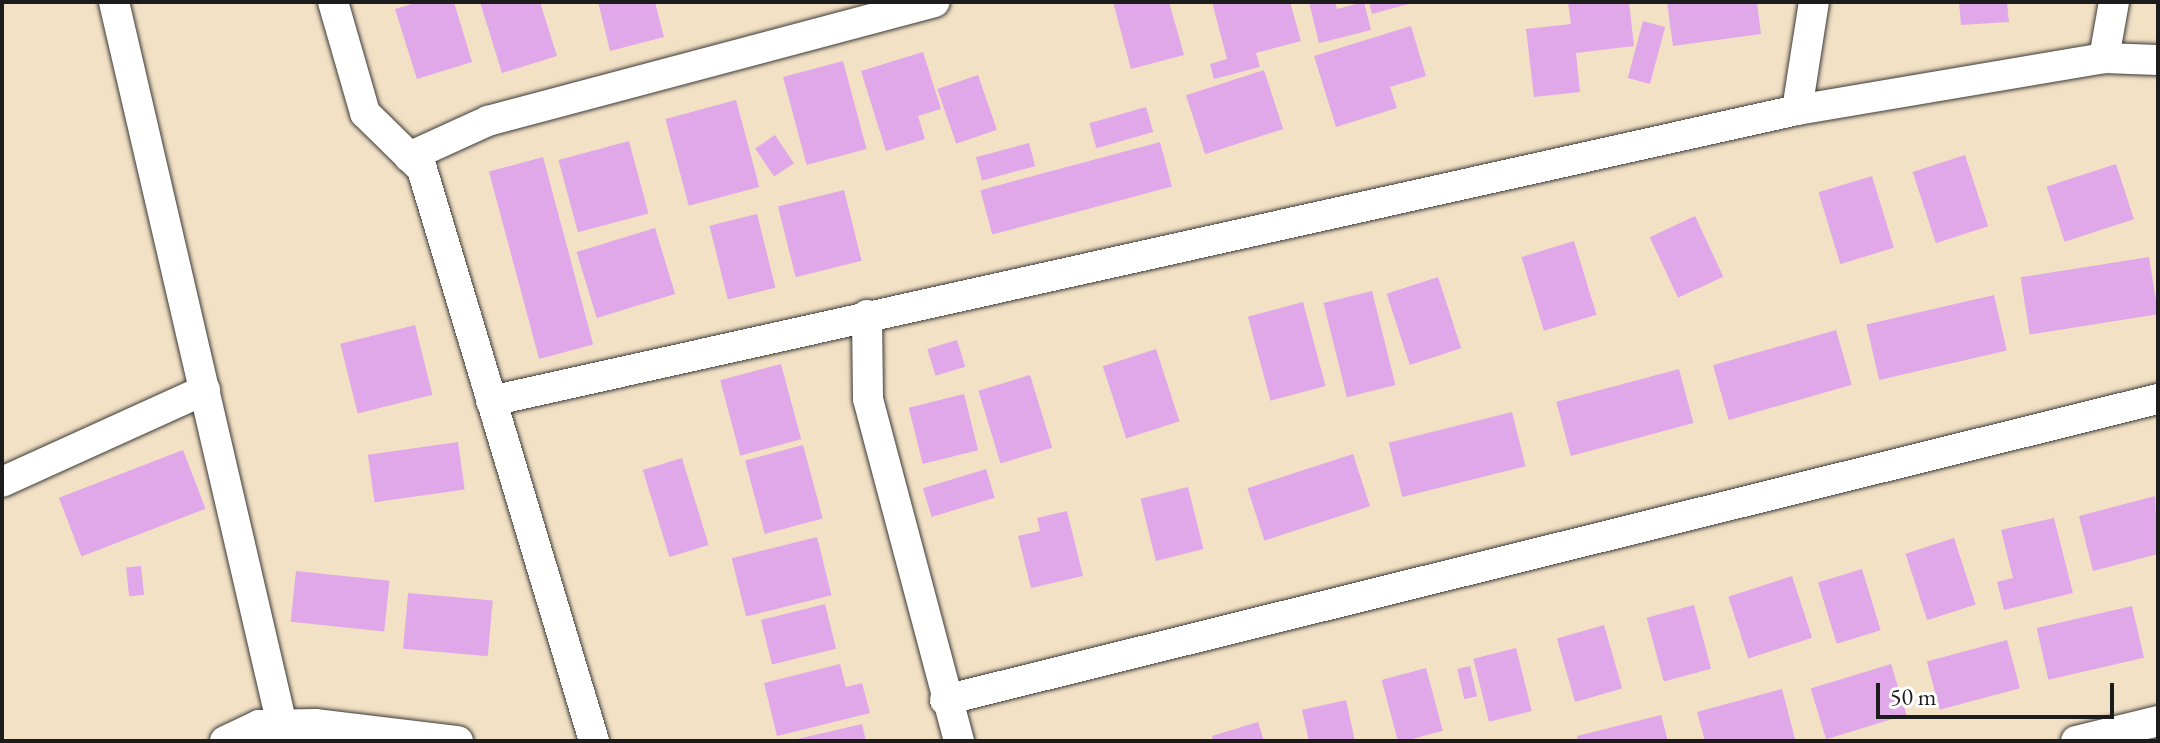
<!DOCTYPE html>
<style>
body{margin:0}
#map{position:relative;width:2160px;height:743px;overflow:hidden;background:#f3e1c6;font-family:"EB Garamond",serif}
div>[style]{position:absolute}
.building>*{inset:0;background:#e0a8e9;transform-origin:0 0}
.roads{filter:drop-shadow(0 0 2px #3c3a36) drop-shadow(0 0 2px #3c3a36)}
.minor>*{height:30px;margin:-15px;padding:0 15px;transform-origin:15px;border-radius:15px;background:#fff}
span{translate:-50% -50%;white-space:nowrap;text-align:center;line-height:1.15;-webkit-text-stroke:8px #fff;paint-order:stroke}
.frame{position:absolute;inset:0;border:4px solid #1c1c1c;pointer-events:none}
.scale{position:absolute;left:1876px;top:683px;width:238px;height:36px;box-sizing:border-box;border:4px solid #1c1c1c;border-top:0;padding-left:10px;font-size:24px;line-height:28px;white-space:nowrap;color:#1c1c1c;-webkit-text-stroke:6px #fff;paint-order:stroke}
</style>
<div id="map">
<div class="building">
<div style="clip-path:polygon(419px 2px,454px 2px,472px 62px,417px 79px,395px 9px)"></div>
<div style="clip-path:polygon(480px 2px,540px 2px,557px 56px,502px 73px)"></div>
<div style="clip-path:polygon(598px 2px,655px 2px,664px 37px,610px 51px)"></div>
<div style="clip-path:polygon(1113px 2px,1169px 2px,1184px 55px,1131px 69px)"></div>
<div style="clip-path:polygon(1212px 2px,1290px 2px,1301px 41px,1256px 53px,1260px 67px,1214px 79px,1210px 64px,1227px 59px)"></div>
<div style="clip-path:polygon(1309px 2px,1335px 2px,1337px 9px,1364px 2px,1371px 30px,1319px 43px)"></div>
<div style="clip-path:polygon(1369px 2px,1412px 2px,1412px 3px,1372px 14px)"></div>
<div style="clip-path:polygon(1568px 2px,1629px 2px,1634px 46px,1576px 53px,1580px 92px,1534px 97px,1526px 29px,1571px 24px)"></div>
<div style="clip-path:polygon(1667px 2px,1757px 2px,1761px 34px,1673px 46px)"></div>
<div style="clip-path:polygon(1959px 2px,2007px 2px,2009px 22px,1961px 25px)"></div>
<div style="left:1643px;top:21px;width:23px;height:59px;rotate:15deg"></div>
<div style="clip-path:polygon(1411px 26px,1426px 76px,1390px 87px,1397px 108px,1336px 127px,1314px 56px)"></div>
<div style="clip-path:polygon(923px 52px,941px 109px,918px 116px,925px 139px,886px 151px,861px 71px)"></div>
<div style="left:843px;top:61px;width:91px;height:62px;rotate:75deg"></div>
<div style="left:1264px;top:70px;width:62px;height:82px;rotate:72deg"></div>
<div style="left:978px;top:75px;width:58px;height:43px;rotate:71deg"></div>
<div style="left:736px;top:100px;width:90px;height:73px;rotate:75deg"></div>
<div style="left:1146px;top:107px;width:26px;height:59px;rotate:74deg"></div>
<div style="left:775px;top:135px;width:34px;height:24px;rotate:56deg"></div>
<div style="left:629px;top:141px;width:75px;height:73px;rotate:75deg"></div>
<div style="left:1160px;top:142px;width:46px;height:186px;rotate:75deg"></div>
<div style="left:1029px;top:143px;width:24px;height:55px;rotate:75deg"></div>
<div style="left:1965px;top:155px;width:75px;height:55px;rotate:72deg"></div>
<div style="left:543px;top:157px;width:194px;height:56px;rotate:75deg"></div>
<div style="left:2116px;top:164px;width:58px;height:73px;rotate:72deg"></div>
<div style="left:1872px;top:176px;width:75px;height:56px;rotate:73deg"></div>
<div style="left:844px;top:190px;width:73px;height:68px;rotate:76deg"></div>
<div style="left:757px;top:214px;width:76px;height:49px;rotate:76deg"></div>
<div style="left:1695px;top:216px;width:67px;height:50px;rotate:65deg"></div>
<div style="left:655px;top:228px;width:69px;height:82px;rotate:73deg"></div>
<div style="left:1574px;top:241px;width:77px;height:55px;rotate:73deg"></div>
<div style="left:2149px;top:257px;width:58px;height:130px;rotate:81deg"></div>
<div style="left:1438px;top:277px;width:75px;height:54px;rotate:72deg"></div>
<div style="left:1372px;top:291px;width:97px;height:50px;rotate:76deg"></div>
<div style="left:1994px;top:295px;width:57px;height:131px;rotate:77deg"></div>
<div style="left:1303px;top:302px;width:87px;height:57px;rotate:75deg"></div>
<div style="left:415px;top:325px;width:72px;height:77px;rotate:76deg"></div>
<div style="left:1836px;top:330px;width:57px;height:128px;rotate:74deg"></div>
<div style="left:957px;top:340px;width:28px;height:31px;rotate:73deg"></div>
<div style="left:1156px;top:349px;width:76px;height:56px;rotate:72deg"></div>
<div style="left:781px;top:364px;width:78px;height:63px;rotate:75deg"></div>
<div style="left:1679px;top:369px;width:56px;height:127px;rotate:75deg"></div>
<div style="left:1030px;top:375px;width:76px;height:54px;rotate:73deg"></div>
<div style="left:964px;top:394px;width:58px;height:57px;rotate:76deg"></div>
<div style="left:1512px;top:412px;width:56px;height:127px;rotate:76deg"></div>
<div style="left:458px;top:442px;width:48px;height:91px;rotate:82deg"></div>
<div style="left:803px;top:445px;width:76px;height:60px;rotate:75deg"></div>
<div style="left:183px;top:450px;width:63px;height:133px;rotate:69deg"></div>
<div style="left:1353px;top:454px;width:55px;height:111px;rotate:72deg"></div>
<div style="left:682px;top:458px;width:91px;height:41px;rotate:73deg"></div>
<div style="left:986px;top:469px;width:30px;height:66px;rotate:73deg"></div>
<div style="left:1188px;top:487px;width:64px;height:49px;rotate:76deg"></div>
<div style="clip-path:polygon(2155px 496px,2158px 554px,2093px 571px,2079px 516px)"></div>
<div style="clip-path:polygon(1067px 511px,1083px 576px,1031px 588px,1018px 536px,1040px 531px,1037px 518px)"></div>
<div style="clip-path:polygon(2054px 518px,2073px 593px,2004px 610px,1997px 582px,2013px 578px,2001px 530px)"></div>
<div style="left:817px;top:537px;width:60px;height:88px;rotate:76deg"></div>
<div style="left:1954px;top:538px;width:70px;height:51px;rotate:72deg"></div>
<div style="left:141px;top:566px;width:29px;height:15px;rotate:84deg"></div>
<div style="left:1862px;top:569px;width:64px;height:46px;rotate:73deg"></div>
<div style="left:296px;top:571px;width:94px;height:51px;rotate:6deg"></div>
<div style="left:1792px;top:576px;width:65px;height:67px;rotate:72deg"></div>
<div style="left:408px;top:593px;width:85px;height:56px;rotate:5deg"></div>
<div style="left:825px;top:604px;width:46px;height:66px;rotate:76deg"></div>
<div style="left:1694px;top:605px;width:66px;height:49px;rotate:75deg"></div>
<div style="left:2132px;top:606px;width:53px;height:98px;rotate:77deg"></div>
<div style="left:1604px;top:625px;width:66px;height:49px;rotate:74deg"></div>
<div style="left:2007px;top:640px;width:50px;height:83px;rotate:75deg"></div>
<div style="left:1516px;top:648px;width:65px;height:44px;rotate:76deg"></div>
<div style="clip-path:polygon(840px 664px,846px 687px,862px 683px,870px 713px,777px 736px,764px 683px)"></div>
<div style="left:1891px;top:664px;width:53px;height:84px;rotate:73deg"></div>
<div style="left:1470px;top:666px;width:31px;height:13px;rotate:77deg"></div>
<div style="left:1426px;top:668px;width:65px;height:46px;rotate:75deg"></div>
<div style="clip-path:polygon(1782px 689px,1795px 739px,1705px 741px,1697px 712px)"></div>
<div style="clip-path:polygon(1346px 700px,1355px 741px,1309px 741px,1302px 710px)"></div>
<div style="clip-path:polygon(1661px 715px,1668px 741px,1578px 741px,1577px 736px)"></div>
<div style="clip-path:polygon(1258px 722px,1264px 741px,1214px 741px,1212px 736px)"></div>
<div style="clip-path:polygon(862px 724px,866px 741px,794px 741px,793px 740px)"></div>
</div>
<div class="roads">
<div class="minor">
<div style="left:114px;top:2px;width:742px;rotate:76.92deg"></div>
<div style="left:333px;top:2px;width:116px;rotate:73.9deg"></div>
<div style="left:365px;top:113px;width:80px;rotate:44.5deg"></div>
<div style="left:422px;top:169px;width:597px;rotate:73.26deg"></div>
<div style="left:2104px;top:58px;width:57px;rotate:-79.9deg"></div>
<div style="left:1797px;top:110px;width:109px;rotate:-81.1deg"></div>
<div style="left:409px;top:157px;width:87px;rotate:-24.5deg"></div>
<div style="left:488px;top:121px;width:462px;rotate:-14.9deg"></div>
<div style="left:867px;top:315px;width:84px;rotate:89.3deg"></div>
<div style="left:868px;top:399px;width:354px;rotate:75.1deg"></div>
<div style="left:491px;top:401px;width:1338px;rotate:-12.56deg"></div>
<div style="left:1797px;top:110px;width:311px;rotate:-9.6deg"></div>
<div style="left:2104px;top:58px;width:54px;rotate:2.1deg"></div>
<div style="left:2px;top:482px;width:223px;rotate:-24.4deg"></div>
<div style="left:945px;top:700px;width:1250px;rotate:-13.94deg"></div>
<div style="left:225px;top:741px;width:38px;rotate:-25deg"></div>
<div style="left:259px;top:725px;width:56px;rotate:-1deg"></div>
<div style="left:315px;top:724px;width:144px;rotate:6.8deg"></div>
<div style="left:2076px;top:741px;width:84px;rotate:-13.7deg"></div>
</div>
</div>
<div class="frame"></div>
<div class="scale">50 m</div>
</div>
